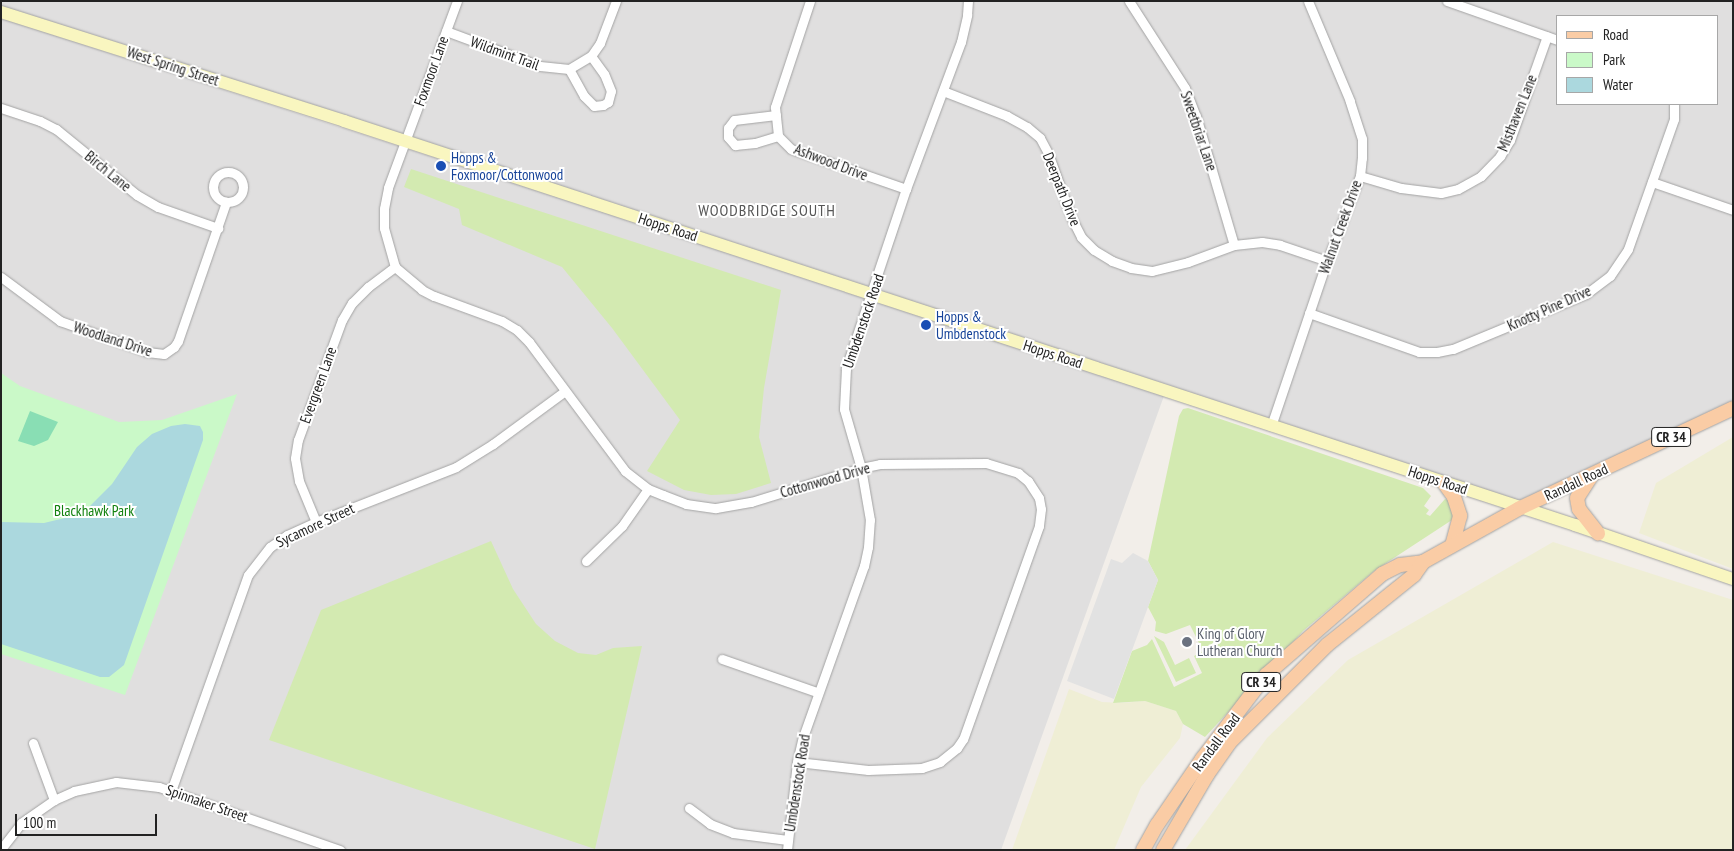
<!DOCTYPE html>
<style>
body{margin:0}
#map{position:relative;width:1734px;height:851px;overflow:hidden;background:#f2eee9;font-family:"PT Sans Narrow",sans-serif}
div>[style]{position:absolute}
.residential>*{inset:0;background:#e0dfdf}
.farmland>*{inset:0;background:#efeed5}
.grass>*{inset:0;background:#d3eab1}
.park>*{inset:0;background:#caf9c8}
.pitch>*{inset:0;background:#89deb4}
.parking>*{inset:0;background:#e2e2e2}
.water>*{inset:0;background:#abd8de}
.roads{filter:drop-shadow(0 0 1px #a3a3a3) drop-shadow(0 0 1px #a3a3a3)}
.street>*{height:9px;margin:-4.5px;padding:0 4.5px;transform-origin:4.5px;border-radius:4.5px;background:#fff}
.street>.ring{margin:-4.5px;padding:0;box-sizing:content-box;background:none;border:9px solid #fff;border-radius:50%}
.secondary>*{height:12px;margin:-6px;padding:0 6px;transform-origin:6px;border-radius:6px;background:#f9f6c0}
.primary>*{height:14px;margin:-7px;padding:0 7px;transform-origin:7px;border-radius:7px;background:#facca5}
.dots>*{width:14px;height:14px;translate:-50% -50%;box-sizing:border-box;border:2px solid #fff;border-radius:50%}
span{translate:-50% -50%;white-space:nowrap;text-align:center;line-height:1.15;-webkit-text-stroke:4px #fff;paint-order:stroke}
.shield-label span{padding:1px 4px;background:#fff;border:1px solid;border-radius:4px;-webkit-text-stroke-width:0}
.shield-label{font-size:14px;color:#222;font-weight:700}
.street-label{font-size:15px;color:#222}
.transit-label{font-size:15px;color:#164399}
.left{translate:0 -50%;text-align:left}
.park-label{font-size:15px;color:#11810e}
.worship-label{font-size:15px;color:#5b616d}
.neighbourhood-label{font-size:16px;color:#555;letter-spacing:1px}
.frame{position:absolute;inset:0;border:2px solid #222;pointer-events:none}
.legend{position:absolute;left:1556px;top:15px;width:162px;height:90px;box-sizing:border-box;background:#fff;border:1px solid #a7a7a7;margin:0;padding:6px 9px;list-style:none;font-size:15px;color:#222}
.legend li{display:flex;align-items:center;gap:10px;height:25px}
.legend b{width:25px;border:1px solid #a7a7a7}
.scale{position:absolute;left:15px;top:814px;width:142px;height:22px;box-sizing:border-box;border:2px solid #222;border-top:0;padding-left:6px;font-size:15px;line-height:18px;white-space:nowrap;color:#222;-webkit-text-stroke:4px #fff;paint-order:stroke}
</style>
<div id="map">
<div class="residential">
<div style="clip-path:polygon(evenodd,1px 1px,1733px 1px,1733px 402px,1519px 501px,1px 6px,1px 1px,1558px 16px,1718px 16px,1718px 104px,1558px 104px,1558px 16px)"></div>
<div style="clip-path:polygon(1px 18px,1165px 393px,1001px 850px,1px 850px)"></div>
</div>
<div class="farmland">
<div style="clip-path:polygon(1733px 437px,1733px 569px,1639px 533px,1656px 483px)"></div>
<div style="clip-path:polygon(1553px 542px,1733px 600px,1733px 850px,1185px 850px,1267px 738px,1348px 660px)"></div>
<div style="clip-path:polygon(1069px 689px,1102px 702px,1122px 703px,1145px 701px,1176px 711px,1183px 724px,1180px 738px,1141px 787px,1114px 850px,1012px 850px)"></div>
</div>
<div class="grass">
<div style="clip-path:polygon(411px 169px,781px 290px,764px 388px,759px 437px,771px 483px,736px 494px,711px 495px,684px 490px,647px 471px,680px 420px,612px 328px,562px 267px,462px 225px,459px 209px,404px 187px)"></div>
<div style="clip-path:polygon(1188px 408px,1423px 488px,1431px 496px,1424px 506px,1429px 510px,1426px 514px,1430px 516px,1445px 499px,1453px 502px,1455px 518px,1374px 571px,1303px 631px,1205px 737px,1183px 724px,1176px 711px,1145px 701px,1113px 703px,1132px 651px,1147px 645px,1152px 639px,1174px 687px,1202px 673px,1194px 656px,1203px 651px,1190px 625px,1166px 634px,1155px 631px,1156px 622px,1148px 607px,1158px 580px,1148px 561px,1179px 416px,1183px 409px)"></div>
<div style="clip-path:polygon(491px 541px,513px 589px,536px 624px,555px 641px,578px 653px,596px 655px,613px 648px,642px 646px,595px 849px,269px 740px,321px 610px)"></div>
<div style="clip-path:polygon(1154px 636px,1164px 642px,1175px 665px,1189px 658px,1196px 673px,1176px 682px)"></div>
</div>
<div class="park">
<div style="clip-path:polygon(1px 373px,20px 386px,119px 422px,162px 420px,237px 394px,125px 695px,1px 654px)"></div>
</div>
<div class="pitch">
<div style="clip-path:polygon(30px 411px,58px 422px,48px 440px,34px 446px,18px 441px)"></div>
</div>
<div class="parking">
<div style="clip-path:polygon(1133px 553px,1148px 561px,1158px 580px,1114px 699px,1067px 681px,1111px 559px,1122px 563px)"></div>
</div>
<div class="water">
<div style="clip-path:polygon(185px 424px,200px 426px,203px 432px,203px 440px,124px 665px,109px 677px,100px 677px,1px 644px,1px 522px,44px 523px,73px 516px,85px 511px,112px 484px,137px 447px,152px 434px,171px 426px)"></div>
</div>
<div class="roads">
<div class="street">
<div style="left:457px;top:1px;width:199px;rotate:110.3deg"></div>
<div style="left:388px;top:188px;width:21px;rotate:101deg"></div>
<div style="left:384px;top:209px;width:19px;rotate:90deg"></div>
<div style="left:384px;top:228px;width:41px;rotate:74.2deg"></div>
<div style="left:395px;top:267px;width:35px;rotate:40deg"></div>
<div style="left:422px;top:290px;width:13px;rotate:27deg"></div>
<div style="left:434px;top:296px;width:72px;rotate:20.2deg"></div>
<div style="left:502px;top:321px;width:17px;rotate:31deg"></div>
<div style="left:517px;top:330px;width:17px;rotate:45deg"></div>
<div style="left:529px;top:342px;width:161px;rotate:53.3deg"></div>
<div style="left:625px;top:471px;width:29px;rotate:38deg"></div>
<div style="left:648px;top:489px;width:16px;rotate:22deg"></div>
<div style="left:663px;top:495px;width:25px;rotate:21deg"></div>
<div style="left:686px;top:504px;width:30px;rotate:8deg"></div>
<div style="left:716px;top:508px;width:36px;rotate:-10deg"></div>
<div style="left:751px;top:502px;width:115px;rotate:-17.2deg"></div>
<div style="left:861px;top:468px;width:19px;rotate:-12deg"></div>
<div style="left:880px;top:464px;width:106px;rotate:-0.5deg"></div>
<div style="left:986px;top:463px;width:34px;rotate:17deg"></div>
<div style="left:1018px;top:473px;width:13px;rotate:39deg"></div>
<div style="left:1028px;top:481px;width:20px;rotate:57deg"></div>
<div style="left:1039px;top:498px;width:11px;rotate:80deg"></div>
<div style="left:1041px;top:509px;width:17px;rotate:97deg"></div>
<div style="left:1039px;top:526px;width:226px;rotate:109.6deg"></div>
<div style="left:963px;top:739px;width:11px;rotate:124deg"></div>
<div style="left:957px;top:748px;width:22px;rotate:141deg"></div>
<div style="left:940px;top:762px;width:19px;rotate:162deg"></div>
<div style="left:922px;top:768px;width:54px;rotate:177.9deg"></div>
<div style="left:868px;top:770px;width:71px;rotate:-173.6deg"></div>
<div style="left:810px;top:1px;width:112px;rotate:108.3deg"></div>
<div style="left:775px;top:107px;width:29px;rotate:84deg"></div>
<div style="left:778px;top:136px;width:18px;rotate:45deg"></div>
<div style="left:791px;top:149px;width:122px;rotate:19.2deg"></div>
<div style="left:1129px;top:1px;width:103px;rotate:57.2deg"></div>
<div style="left:1185px;top:88px;width:30px;rotate:69deg"></div>
<div style="left:1196px;top:116px;width:134px;rotate:73.6deg"></div>
<div style="left:1447px;top:1px;width:118px;rotate:19.4deg"></div>
<div style="left:446px;top:31px;width:100px;rotate:20.4deg"></div>
<div style="left:540px;top:66px;width:29px;rotate:6deg"></div>
<div style="left:569px;top:69px;width:26px;rotate:-31deg"></div>
<div style="left:591px;top:56px;width:16px;rotate:-55deg"></div>
<div style="left:600px;top:43px;width:45px;rotate:-69.1deg"></div>
<div style="left:569px;top:69px;width:31px;rotate:61deg"></div>
<div style="left:584px;top:96px;width:14px;rotate:45deg"></div>
<div style="left:594px;top:106px;width:9px;rotate:-6deg"></div>
<div style="left:603px;top:105px;width:6px;rotate:-31deg"></div>
<div style="left:608px;top:102px;width:11px;rotate:-75deg"></div>
<div style="left:611px;top:91px;width:18px;rotate:-112deg"></div>
<div style="left:604px;top:74px;width:22px;rotate:-126deg"></div>
<div style="left:943px;top:91px;width:69px;rotate:21.3deg"></div>
<div style="left:1007px;top:116px;width:23px;rotate:29deg"></div>
<div style="left:1027px;top:127px;width:17px;rotate:40deg"></div>
<div style="left:1040px;top:138px;width:17px;rotate:62deg"></div>
<div style="left:1048px;top:153px;width:68px;rotate:70.2deg"></div>
<div style="left:1071px;top:217px;width:22px;rotate:63deg"></div>
<div style="left:1081px;top:237px;width:18px;rotate:45deg"></div>
<div style="left:1094px;top:250px;width:21px;rotate:31deg"></div>
<div style="left:1112px;top:261px;width:20px;rotate:20deg"></div>
<div style="left:1131px;top:268px;width:21px;rotate:8deg"></div>
<div style="left:1152px;top:271px;width:37px;rotate:-14deg"></div>
<div style="left:1188px;top:262px;width:49px;rotate:-20.3deg"></div>
<div style="left:1234px;top:245px;width:28px;rotate:-6deg"></div>
<div style="left:1262px;top:242px;width:18px;rotate:9deg"></div>
<div style="left:1280px;top:245px;width:50px;rotate:18.8deg"></div>
<div style="left:1px;top:108px;width:41px;rotate:18.4deg"></div>
<div style="left:40px;top:121px;width:18px;rotate:27deg"></div>
<div style="left:56px;top:129px;width:104px;rotate:39.2deg"></div>
<div style="left:137px;top:195px;width:24px;rotate:30deg"></div>
<div style="left:158px;top:207px;width:64px;rotate:19.3deg"></div>
<div style="left:776px;top:115px;width:42px;rotate:173.2deg"></div>
<div style="left:734px;top:120px;width:10px;rotate:127deg"></div>
<div style="left:728px;top:128px;width:9px;rotate:90deg"></div>
<div style="left:728px;top:137px;width:11px;rotate:49deg"></div>
<div style="left:735px;top:145px;width:20px;rotate:-6deg"></div>
<div style="left:755px;top:143px;width:24px;rotate:-17deg"></div>
<div class="ring" style="left:213px;top:172px;width:21px;height:21px"></div>
<div style="left:1360px;top:176px;width:43px;rotate:16.3deg"></div>
<div style="left:1401px;top:188px;width:40px;rotate:7.1deg"></div>
<div style="left:1441px;top:193px;width:17px;rotate:-13deg"></div>
<div style="left:1458px;top:189px;width:26px;rotate:-29deg"></div>
<div style="left:1481px;top:176px;width:28px;rotate:-46deg"></div>
<div style="left:1500px;top:156px;width:19px;rotate:-58deg"></div>
<div style="left:1510px;top:140px;width:110px;rotate:-70.4deg"></div>
<div style="left:1652px;top:182px;width:86px;rotate:19.1deg"></div>
<div style="left:1px;top:277px;width:74px;rotate:36.7deg"></div>
<div style="left:60px;top:321px;width:92px;rotate:19.6deg"></div>
<div style="left:147px;top:352px;width:17px;rotate:7deg"></div>
<div style="left:164px;top:354px;width:12px;rotate:-35deg"></div>
<div style="left:174px;top:347px;width:7px;rotate:-56deg"></div>
<div style="left:178px;top:341px;width:147px;rotate:-70.9deg"></div>
<div style="left:1309px;top:313px;width:117px;rotate:19.5deg"></div>
<div style="left:1419px;top:352px;width:18px"></div>
<div style="left:1437px;top:352px;width:16px;rotate:-11deg"></div>
<div style="left:1453px;top:349px;width:144px;rotate:-22.5deg"></div>
<div style="left:1586px;top:294px;width:30px;rotate:-37deg"></div>
<div style="left:1610px;top:276px;width:32px;rotate:-56deg"></div>
<div style="left:1628px;top:249px;width:138px;rotate:-70.5deg"></div>
<div style="left:1674px;top:119px;width:15px;rotate:-90deg"></div>
<div style="left:1271px;top:426px;width:174px;rotate:-71.3deg"></div>
<div style="left:1327px;top:261px;width:91px;rotate:-68.8deg"></div>
<div style="left:1360px;top:176px;width:18px;rotate:-84deg"></div>
<div style="left:1362px;top:158px;width:19px;rotate:-90deg"></div>
<div style="left:1362px;top:139px;width:40px;rotate:-108deg"></div>
<div style="left:1350px;top:101px;width:108px;rotate:-112.8deg"></div>
<div style="left:316px;top:522px;width:44px;rotate:-112.5deg"></div>
<div style="left:299px;top:481px;width:23px;rotate:-100deg"></div>
<div style="left:295px;top:458px;width:18px;rotate:-81deg"></div>
<div style="left:298px;top:440px;width:128px;rotate:-69.9deg"></div>
<div style="left:342px;top:320px;width:20px;rotate:-60deg"></div>
<div style="left:352px;top:303px;width:23px;rotate:-45deg"></div>
<div style="left:368px;top:287px;width:34px;rotate:-37deg"></div>
<div style="left:586px;top:561px;width:50px;rotate:-44.2deg"></div>
<div style="left:622px;top:526px;width:45px;rotate:-54.9deg"></div>
<div style="left:722px;top:659px;width:101px;rotate:19.2deg"></div>
<div style="left:33px;top:743px;width:61px;rotate:69.8deg"></div>
<div style="left:171px;top:791px;width:229px;rotate:-70.4deg"></div>
<div style="left:248px;top:575px;width:36px;rotate:-52deg"></div>
<div style="left:270px;top:547px;width:21px;rotate:-35deg"></div>
<div style="left:287px;top:535px;width:32px;rotate:-24deg"></div>
<div style="left:316px;top:522px;width:150px;rotate:-21.4deg"></div>
<div style="left:456px;top:467px;width:44px;rotate:-31.9deg"></div>
<div style="left:493px;top:444px;width:89px;rotate:-36.4deg"></div>
<div style="left:689px;top:808px;width:26px;rotate:37deg"></div>
<div style="left:710px;top:824px;width:25px;rotate:21deg"></div>
<div style="left:733px;top:833px;width:55px;rotate:7.3deg"></div>
<div style="left:1px;top:849px;width:33px;rotate:-52deg"></div>
<div style="left:21px;top:823px;width:40px;rotate:-34.9deg"></div>
<div style="left:54px;top:800px;width:22px;rotate:-24deg"></div>
<div style="left:74px;top:791px;width:43px;rotate:-12.1deg"></div>
<div style="left:116px;top:782px;width:43px;rotate:6.6deg"></div>
<div style="left:159px;top:787px;width:192px;rotate:19.2deg"></div>
<div style="left:787px;top:850px;width:89px;rotate:-83.5deg"></div>
<div style="left:797px;top:762px;width:26px;rotate:-77deg"></div>
<div style="left:803px;top:737px;width:182px;rotate:-70.4deg"></div>
<div style="left:864px;top:566px;width:19px;rotate:-78deg"></div>
<div style="left:868px;top:547px;width:27px;rotate:-86deg"></div>
<div style="left:870px;top:520px;width:53px;rotate:-99.8deg"></div>
<div style="left:861px;top:468px;width:61px;rotate:-106.1deg"></div>
<div style="left:844px;top:409px;width:41px;rotate:-87.2deg"></div>
<div style="left:846px;top:368px;width:189px;rotate:-71.5deg"></div>
<div style="left:906px;top:189px;width:157px;rotate:-69.5deg"></div>
<div style="left:961px;top:42px;width:28px;rotate:-77deg"></div>
<div style="left:967px;top:15px;width:14px;rotate:-86deg"></div>
</div>
<div class="secondary">
<div style="left:1px;top:12px;width:360px;rotate:17.6deg"></div>
<div style="left:344px;top:121px;width:1296px;rotate:18.17deg"></div>
<div style="left:1575px;top:525px;width:167px;rotate:18.9deg"></div>
</div>
<div class="primary">
<div style="left:1592px;top:475px;width:27px;rotate:123deg"></div>
<div style="left:1577px;top:498px;width:11px;rotate:80deg"></div>
<div style="left:1579px;top:509px;width:31px;rotate:52deg"></div>
<div style="left:1444px;top:483px;width:17px;rotate:54deg"></div>
<div style="left:1454px;top:497px;width:20px;rotate:72deg"></div>
<div style="left:1460px;top:516px;width:30px;rotate:105deg"></div>
<div style="left:1143px;top:850px;width:29px;rotate:-61deg"></div>
<div style="left:1157px;top:825px;width:80px;rotate:-55.7deg"></div>
<div style="left:1202px;top:759px;width:106px;rotate:-52.7deg"></div>
<div style="left:1266px;top:675px;width:154px;rotate:-41deg"></div>
<div style="left:1382px;top:574px;width:20px;rotate:-27deg"></div>
<div style="left:1400px;top:565px;width:23px;rotate:-7deg"></div>
<div style="left:1423px;top:562px;width:111px;rotate:-29.1deg"></div>
<div style="left:1520px;top:508px;width:235px;rotate:-25.1deg"></div>
<div style="left:1163px;top:850px;width:87px;rotate:-59.6deg"></div>
<div style="left:1207px;top:775px;width:39px;rotate:-55deg"></div>
<div style="left:1229px;top:743px;width:139px;rotate:-45deg"></div>
<div style="left:1327px;top:645px;width:112px;rotate:-38.8deg"></div>
<div style="left:1414px;top:575px;width:16px;rotate:-55deg"></div>
</div>
</div>
<div class="dots">
<div style="left:441px;top:166px;background:#1a4fb4"></div>
<div style="left:926px;top:325px;background:#1a4fb4"></div>
<div style="left:1187px;top:642px;background:#6b7280"></div>
</div>
<div class="shield-label">
<span style="left:1671px;top:437px">CR 34</span>
<span style="left:1261px;top:682px">CR 34</span>
</div>
<div class="street-label">
<span style="left:505px;top:53px;rotate:20deg">Wildmint Trail</span>
<span style="left:173px;top:66px;rotate:18deg">West Spring Street</span>
<span style="left:431px;top:71px;rotate:-70deg">Foxmoor Lane</span>
<span style="left:1517px;top:113px;rotate:-68deg">Misthaven Lane</span>
<span style="left:1199px;top:131px;rotate:71deg">Sweetbriar Lane</span>
<span style="left:831px;top:162px;rotate:21deg">Ashwood Drive</span>
<span style="left:108px;top:171px;rotate:39deg">Birch Lane</span>
<span style="left:1062px;top:189px;rotate:68deg">Deerpath Drive</span>
<span style="left:668px;top:227px;rotate:18deg">Hopps Road</span>
<span style="left:1340px;top:227px;rotate:-70deg">Walnut Creek Drive</span>
<span style="left:1549px;top:308px;rotate:-24deg">Knotty Pine Drive</span>
<span style="left:863px;top:321px;rotate:-71deg">Umbdenstock Road</span>
<span style="left:113px;top:339px;rotate:18deg">Woodland Drive</span>
<span style="left:1053px;top:354px;rotate:18deg">Hopps Road</span>
<span style="left:318px;top:385px;rotate:-70deg">Evergreen Lane</span>
<span style="left:825px;top:480px;rotate:-16deg">Cottonwood Drive</span>
<span style="left:1438px;top:480px;rotate:18deg">Hopps Road</span>
<span style="left:1576px;top:482px;rotate:-25deg">Randall Road</span>
<span style="left:315px;top:525px;rotate:-25deg">Sycamore Street</span>
<span style="left:1216px;top:742px;rotate:-53deg">Randall Road</span>
<span style="left:797px;top:783px;rotate:-81deg">Umbdenstock Road</span>
<span style="left:207px;top:803px;rotate:19deg">Spinnaker Street</span>
</div>
<div class="transit-label">
<span class="left" style="left:451px;top:166px">Hopps &amp;<br>Foxmoor/Cottonwood</span>
<span class="left" style="left:936px;top:325px">Hopps &amp;<br>Umbdenstock</span>
</div>
<div class="park-label">
<span style="left:94px;top:511px">Blackhawk Park</span>
</div>
<div class="worship-label">
<span class="left" style="left:1197px;top:642px">King of Glory<br>Lutheran Church</span>
</div>
<div class="neighbourhood-label">
<span style="left:767px;top:210px">WOODBRIDGE SOUTH</span>
</div>
<div class="frame"></div>
<ul class="legend">
<li><b style="height:6px;background:#facca5"></b>Road</li>
<li><b style="height:14px;background:#caf9c8"></b>Park</li>
<li><b style="height:14px;background:#abd8de"></b>Water</li>
</ul>
<div class="scale">100 m</div>
</div>
